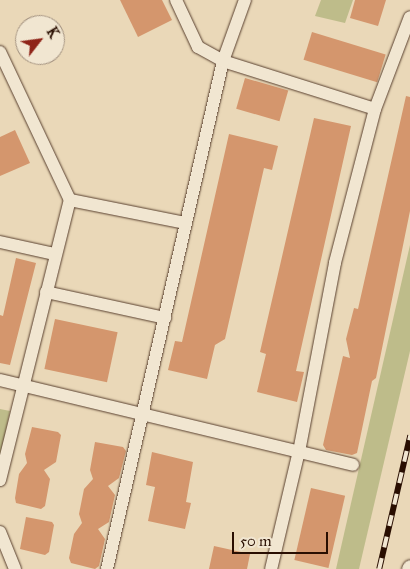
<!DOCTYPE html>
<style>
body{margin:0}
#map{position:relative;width:410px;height:569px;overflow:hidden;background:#ead8b8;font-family:"IM FELL Great Primer",serif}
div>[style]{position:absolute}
.green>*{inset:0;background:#bebc8a}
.building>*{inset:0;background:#d4966d;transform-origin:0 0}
.roads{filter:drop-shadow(0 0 1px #59402f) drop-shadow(0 0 1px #59402f)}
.minor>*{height:12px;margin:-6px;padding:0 6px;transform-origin:6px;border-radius:6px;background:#f1e6d1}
.tertiary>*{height:15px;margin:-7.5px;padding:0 7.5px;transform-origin:7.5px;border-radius:7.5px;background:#f1e6d1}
.rail>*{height:5.5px;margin-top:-2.75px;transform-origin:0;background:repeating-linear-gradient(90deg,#f1e6d1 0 11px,#290e01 0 22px);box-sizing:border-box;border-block:1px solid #290e01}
span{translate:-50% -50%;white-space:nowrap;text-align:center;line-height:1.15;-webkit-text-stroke:4.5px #f1e6d1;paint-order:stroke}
.north{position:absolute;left:15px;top:15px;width:50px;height:50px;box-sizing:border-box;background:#f1e6d1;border:1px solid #a1907e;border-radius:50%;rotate:60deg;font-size:14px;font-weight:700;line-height:20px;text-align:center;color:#290e01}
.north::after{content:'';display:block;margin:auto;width:18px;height:22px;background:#8f2418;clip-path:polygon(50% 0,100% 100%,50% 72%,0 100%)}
.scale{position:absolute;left:232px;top:532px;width:96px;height:22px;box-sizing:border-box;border:2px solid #290e01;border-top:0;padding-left:6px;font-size:15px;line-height:18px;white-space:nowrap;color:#290e01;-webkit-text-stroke:4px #f1e6d1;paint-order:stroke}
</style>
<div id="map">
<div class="green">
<div style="clip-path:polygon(321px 0,353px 0,345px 23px,315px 16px)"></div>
<div style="clip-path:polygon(410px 245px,410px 351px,359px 569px,336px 569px)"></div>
<div style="clip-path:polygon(0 409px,10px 411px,0 458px)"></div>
</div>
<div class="building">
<div style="clip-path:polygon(120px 0,162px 0,172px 20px,138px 37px)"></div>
<div style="clip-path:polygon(355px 0,386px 0,378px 26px,350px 18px)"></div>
<div style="left:312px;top:32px;width:77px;height:29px;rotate:17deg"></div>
<div style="left:245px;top:78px;width:45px;height:32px;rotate:16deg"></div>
<div style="clip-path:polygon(406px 96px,410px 97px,410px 211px,376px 378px,372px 381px,357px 453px,352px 455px,326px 450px,323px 445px,343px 356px,350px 358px,346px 339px,354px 308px,358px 309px)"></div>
<div style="clip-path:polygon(314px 118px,351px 126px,296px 371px,304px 372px,297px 402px,257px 392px,266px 354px,260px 352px)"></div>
<div style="clip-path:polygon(15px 130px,30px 163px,0 176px,0 137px)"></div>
<div style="clip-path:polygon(229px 134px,278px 146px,272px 170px,264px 168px,225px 339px,215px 345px,207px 379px,168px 370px,175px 341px,182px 342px)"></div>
<div style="clip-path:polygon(16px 258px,36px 263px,10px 365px,0 363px,0 315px,3px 316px)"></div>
<div style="left:55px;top:319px;width:64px;height:51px;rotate:12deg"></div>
<div style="clip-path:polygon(32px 427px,58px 432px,61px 435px,56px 462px,44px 470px,50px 479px,45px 506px,41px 509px,16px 503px,15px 498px,19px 474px,27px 463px,25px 454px)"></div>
<div style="clip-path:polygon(95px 442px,123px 447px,126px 451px,119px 478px,108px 486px,115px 495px,109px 522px,98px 529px,105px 539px,99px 566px,95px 569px,71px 563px,69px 558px,74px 534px,82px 523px,79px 514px,84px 489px,93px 479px,90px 470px)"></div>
<div style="clip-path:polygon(152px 452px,193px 462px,186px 502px,191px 503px,185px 529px,148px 521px,155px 487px,146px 485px)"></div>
<div style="left:311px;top:488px;width:35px;height:74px;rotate:13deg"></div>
<div style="clip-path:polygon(26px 517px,52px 522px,54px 525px,49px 552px,45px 555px,20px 549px)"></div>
<div style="clip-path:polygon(214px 546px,250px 554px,247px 569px,209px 569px)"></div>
</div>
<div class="roads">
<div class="minor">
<div style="left:176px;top:0;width:52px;rotate:64.9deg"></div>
<div style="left:198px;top:47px;width:29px;rotate:29deg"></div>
<div style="left:223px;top:61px;width:159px;rotate:17.5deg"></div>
<div style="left:375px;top:109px;width:159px;rotate:104.6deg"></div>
<div style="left:335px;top:263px;width:191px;rotate:100.8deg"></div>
<div style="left:299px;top:451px;width:121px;rotate:103.3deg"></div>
<div style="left:0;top:52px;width:164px;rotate:64.7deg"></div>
<div style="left:70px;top:200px;width:117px;rotate:11.3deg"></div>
<div style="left:375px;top:109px;width:98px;rotate:-69.2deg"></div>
<div style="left:0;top:242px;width:55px;rotate:12.5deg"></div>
<div style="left:46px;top:292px;width:122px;rotate:12.3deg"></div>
<div style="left:0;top:380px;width:363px;rotate:13.5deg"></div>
<div style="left:0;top:480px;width:289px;rotate:-76deg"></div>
<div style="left:0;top:532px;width:40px;rotate:68deg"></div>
<div style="left:107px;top:569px;width:521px;rotate:-77.14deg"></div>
<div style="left:223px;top:61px;width:65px;rotate:-70.2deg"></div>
</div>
<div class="tertiary">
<div style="left:409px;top:569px;width:2px;rotate:-63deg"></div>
</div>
</div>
<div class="rail">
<div style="left:379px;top:569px;width:137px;rotate:-76.9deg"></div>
</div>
<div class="north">K</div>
<div class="scale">50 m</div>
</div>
